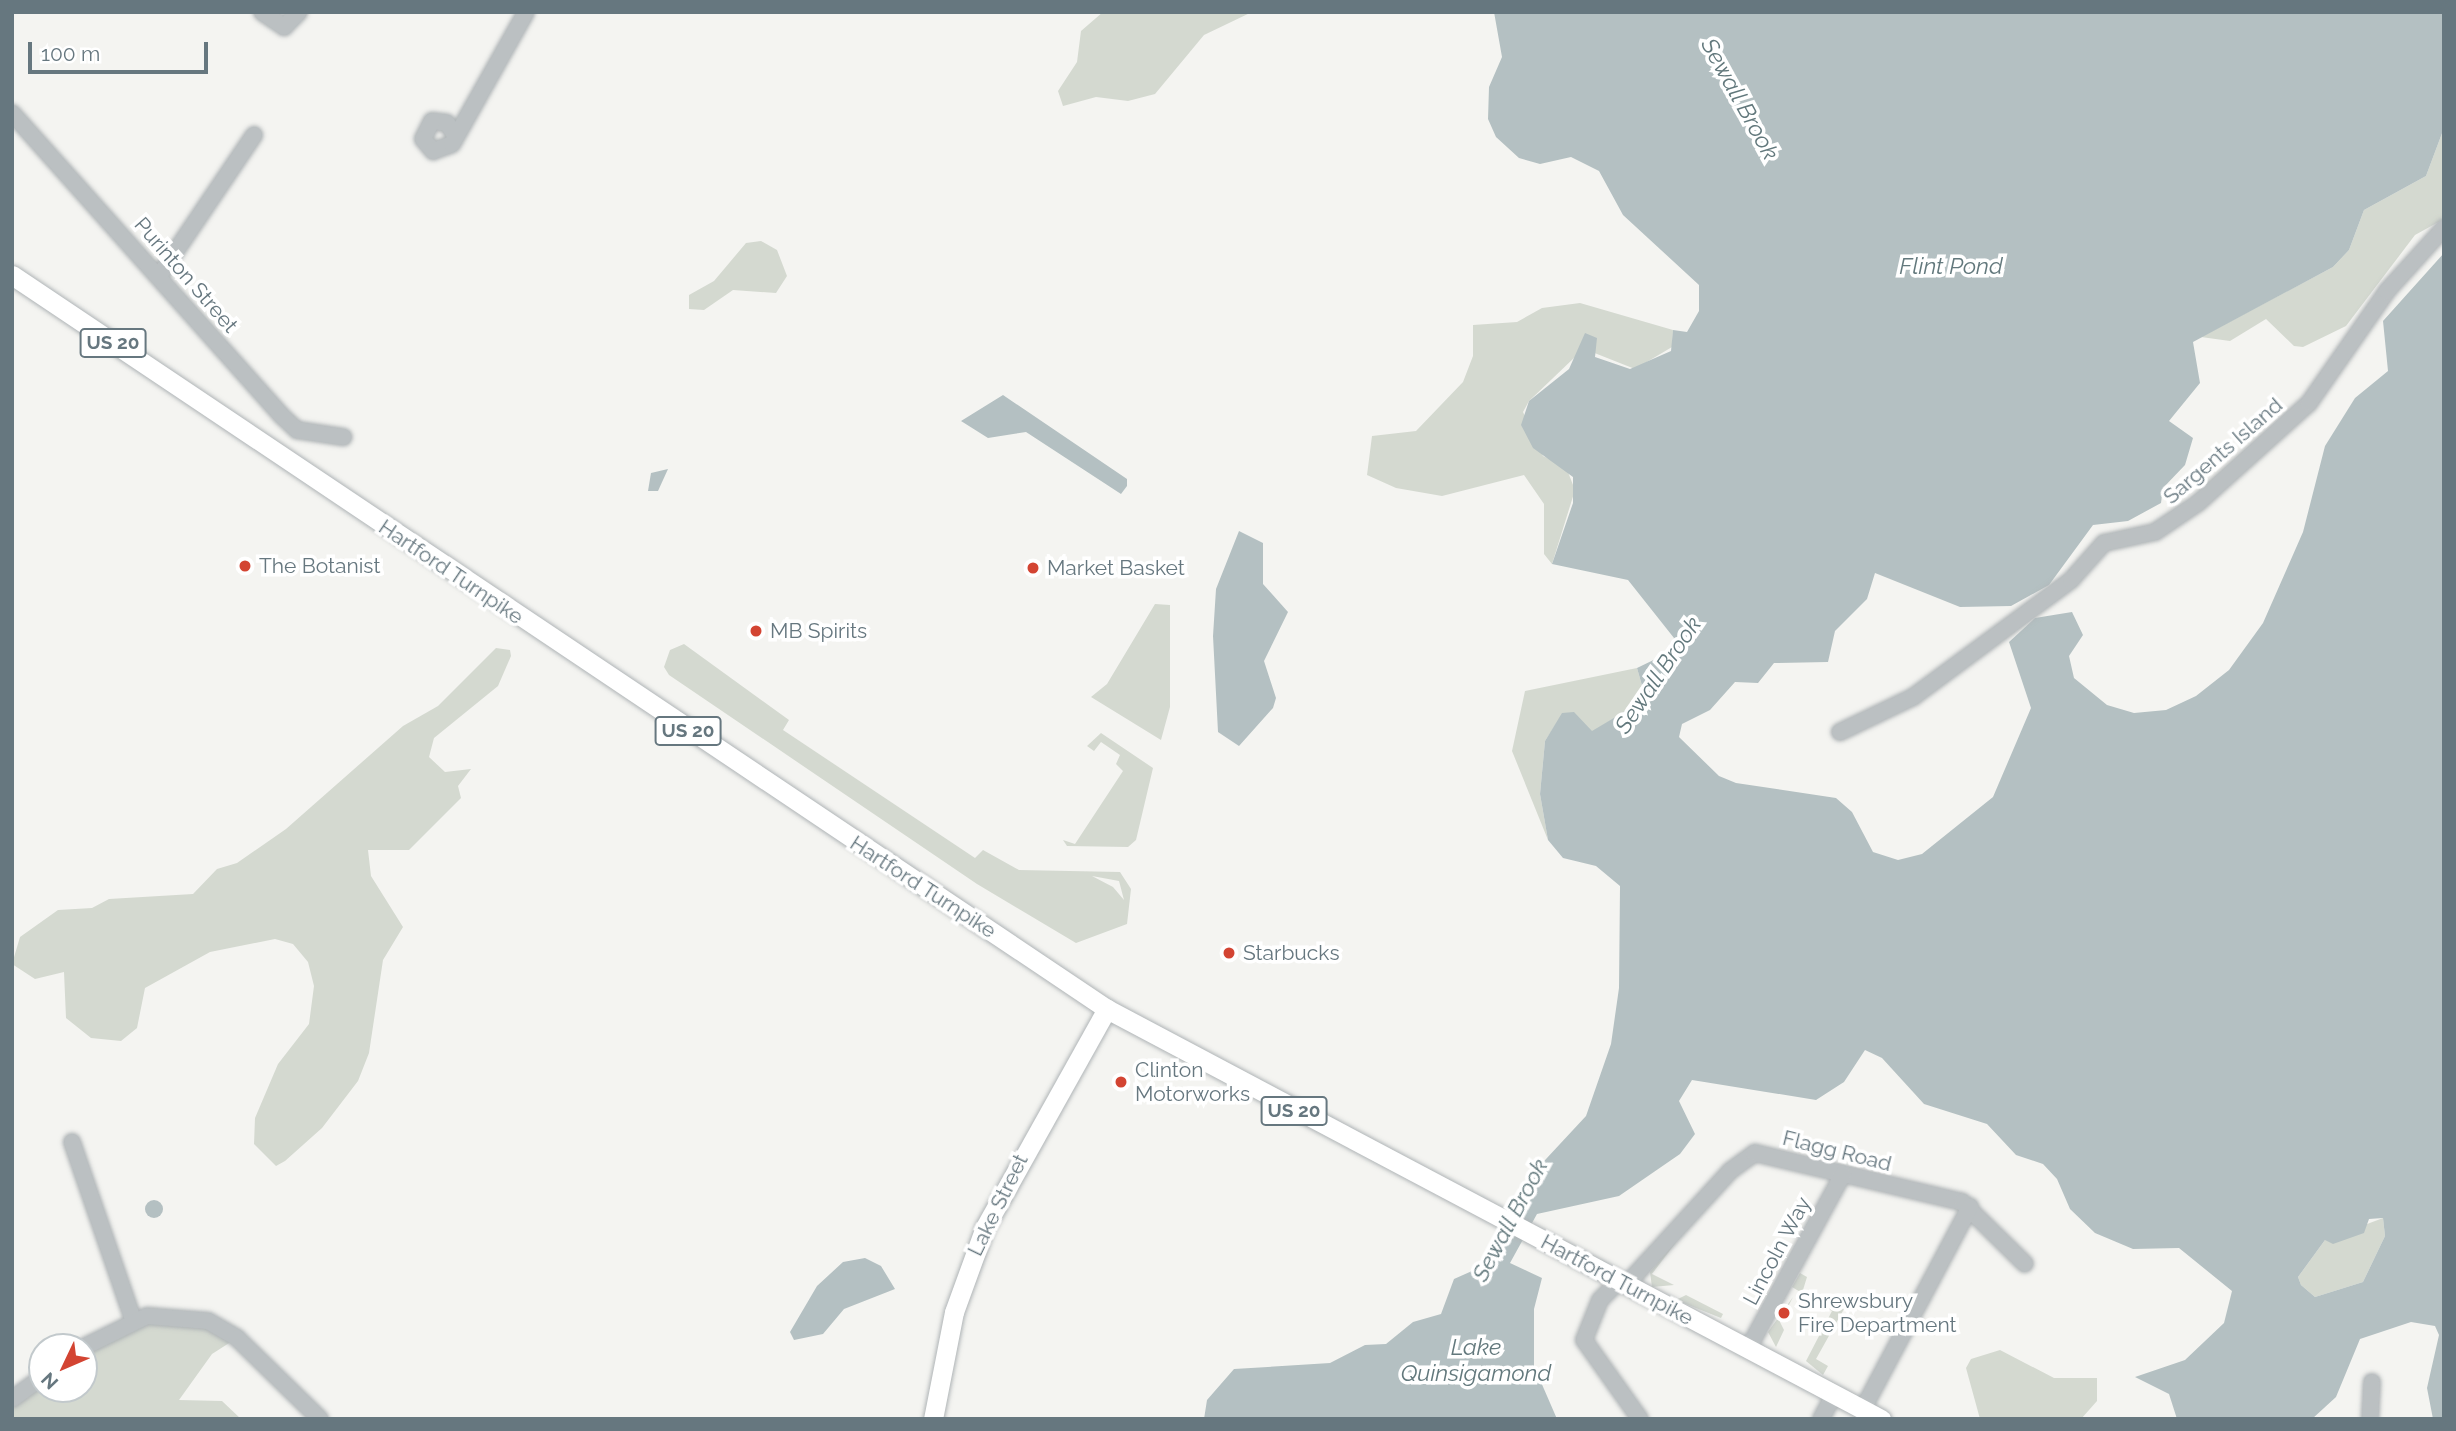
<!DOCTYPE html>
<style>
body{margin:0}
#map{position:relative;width:2456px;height:1431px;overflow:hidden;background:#f4f4f1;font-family:Raleway,sans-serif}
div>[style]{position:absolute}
.green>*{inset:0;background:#d4d9d0}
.water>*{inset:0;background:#b4c0c2}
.round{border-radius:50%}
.roads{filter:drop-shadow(0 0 2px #afb4b6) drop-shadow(0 0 2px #afb4b6)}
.minor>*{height:16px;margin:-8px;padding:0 8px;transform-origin:8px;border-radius:8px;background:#bbc0c2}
.major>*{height:19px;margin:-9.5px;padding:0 9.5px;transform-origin:9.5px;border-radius:9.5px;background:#fff}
.dots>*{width:19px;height:19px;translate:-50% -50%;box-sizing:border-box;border:4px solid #fff;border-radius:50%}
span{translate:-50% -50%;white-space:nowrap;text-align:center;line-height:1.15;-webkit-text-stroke:7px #fff;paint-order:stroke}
.shield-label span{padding:2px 5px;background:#fff;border:2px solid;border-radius:5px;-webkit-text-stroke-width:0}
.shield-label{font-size:19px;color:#66777f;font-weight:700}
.street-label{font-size:21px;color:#66777f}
.poi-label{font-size:21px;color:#66777f}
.left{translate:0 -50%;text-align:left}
.water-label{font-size:23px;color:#62787c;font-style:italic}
.frame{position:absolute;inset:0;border:14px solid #66777f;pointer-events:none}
.north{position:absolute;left:28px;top:1333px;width:70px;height:70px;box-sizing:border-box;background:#fff;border:2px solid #c2c9cc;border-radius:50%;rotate:226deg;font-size:19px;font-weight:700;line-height:28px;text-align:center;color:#66777f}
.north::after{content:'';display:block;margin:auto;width:24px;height:32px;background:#d34432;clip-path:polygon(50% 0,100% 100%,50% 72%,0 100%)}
.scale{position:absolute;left:28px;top:42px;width:180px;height:32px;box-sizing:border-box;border:4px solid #66777f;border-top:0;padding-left:9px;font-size:21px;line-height:24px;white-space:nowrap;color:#66777f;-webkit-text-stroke:5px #fff;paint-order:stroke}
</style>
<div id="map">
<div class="green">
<div style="clip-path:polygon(1103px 12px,1252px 12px,1204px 35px,1155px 94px,1128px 101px,1096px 97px,1063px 106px,1058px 91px,1077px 62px,1081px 31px)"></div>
<div style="clip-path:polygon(2444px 128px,2444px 219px,2415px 235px,2346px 326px,2303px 347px,2294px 346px,2266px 319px,2230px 341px,2201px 337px,2333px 267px,2349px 250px,2364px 210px,2426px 176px)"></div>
<div style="clip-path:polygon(761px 241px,777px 250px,787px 276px,776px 293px,733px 290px,704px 310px,689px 309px,689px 295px,714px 281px,746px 243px)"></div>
<div style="clip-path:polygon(1580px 303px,1673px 330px,1672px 347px,1635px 369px,1592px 352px,1575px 357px,1529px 401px,1523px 412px,1543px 456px,1566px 467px,1575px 490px,1552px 564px,1544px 554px,1544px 504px,1524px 475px,1442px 496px,1396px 488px,1367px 475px,1372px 436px,1416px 431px,1463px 382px,1473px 356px,1473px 325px,1517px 322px,1542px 308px)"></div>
<div style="clip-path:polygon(1155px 604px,1170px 605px,1170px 707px,1161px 740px,1091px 697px,1107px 684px)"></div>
<div style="clip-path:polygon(evenodd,684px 644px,789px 720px,783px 730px,975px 858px,983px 850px,1019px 870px,1120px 872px,1131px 889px,1127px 924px,1076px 943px,977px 884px,669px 675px,664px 667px,670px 650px,684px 644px,1092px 876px,1119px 881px,1124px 900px,1113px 887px,1092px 876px)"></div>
<div style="clip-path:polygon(496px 648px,510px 650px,511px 656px,498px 686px,434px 738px,429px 757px,445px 772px,471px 769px,458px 786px,461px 798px,409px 850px,368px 850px,371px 876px,403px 927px,383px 960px,369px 1053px,358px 1081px,322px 1128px,285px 1161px,276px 1166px,254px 1144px,255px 1118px,278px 1064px,309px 1024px,314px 986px,308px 962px,293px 944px,275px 939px,210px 952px,145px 988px,137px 1028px,121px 1041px,91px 1038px,66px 1018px,64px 972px,35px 979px,12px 964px,20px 937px,58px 910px,92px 908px,109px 899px,193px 894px,217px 869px,237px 863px,286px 829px,403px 726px,438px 706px)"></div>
<div style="clip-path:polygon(1637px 668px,1643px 689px,1634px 706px,1592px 732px,1563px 713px,1545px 741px,1540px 794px,1548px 840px,1512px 751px,1525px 691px)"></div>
<div style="clip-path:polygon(1101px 733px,1153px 768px,1136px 840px,1128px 847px,1067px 846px,1063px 840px,1075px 844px,1123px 771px,1116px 764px,1120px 755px,1101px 742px,1094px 751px,1087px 746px)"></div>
<div style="clip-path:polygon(2383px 1218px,2385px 1236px,2363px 1282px,2315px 1297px,2301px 1285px,2298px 1277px,2325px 1240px)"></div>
<div style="clip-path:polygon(1686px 1229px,1652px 1274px,1674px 1285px,1652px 1287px,1650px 1272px)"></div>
<div style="clip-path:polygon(1800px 1273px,1807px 1277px,1803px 1290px,1844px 1309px,1816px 1359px,1828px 1366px,1823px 1375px,1806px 1361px,1832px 1311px,1792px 1287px)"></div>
<div style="clip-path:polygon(1686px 1295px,1723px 1314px,1721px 1318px,1676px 1300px)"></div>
<div style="clip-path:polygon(1793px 1297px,1780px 1322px,1784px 1330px,1776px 1347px,1768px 1332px)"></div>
<div style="clip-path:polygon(161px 1314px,237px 1338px,212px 1354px,179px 1400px,222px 1401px,241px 1419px,12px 1419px,12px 1399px,42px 1377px,42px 1389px,84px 1389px,84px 1347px)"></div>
<div style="clip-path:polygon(2000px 1350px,2054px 1378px,2097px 1378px,2097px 1401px,2081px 1419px,1980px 1419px,1966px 1368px,1971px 1359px)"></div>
</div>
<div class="water">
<div style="clip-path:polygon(evenodd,1494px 12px,2444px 12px,2444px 128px,2426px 176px,2364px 210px,2349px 250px,2333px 267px,2193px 342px,2200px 383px,2169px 421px,2193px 438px,2185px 465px,2163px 488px,2161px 503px,2128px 521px,2093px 525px,2049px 585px,2011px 606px,1960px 607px,1875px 573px,1867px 599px,1835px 631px,1828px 662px,1774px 663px,1758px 683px,1735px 682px,1710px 710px,1682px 724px,1679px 737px,1719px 776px,1736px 783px,1836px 798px,1852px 812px,1873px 852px,1898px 860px,1922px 854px,1993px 797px,2031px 708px,2009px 642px,2035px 618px,2072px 612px,2083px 635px,2069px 656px,2074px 678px,2107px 705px,2134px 713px,2166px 710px,2196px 696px,2229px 670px,2263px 623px,2303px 532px,2325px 446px,2355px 398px,2388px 371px,2383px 321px,2444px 253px,2444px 1419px,2433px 1419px,2427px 1388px,2439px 1335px,2435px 1326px,2411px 1322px,2360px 1339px,2336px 1397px,2312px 1419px,2177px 1419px,2169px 1394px,2135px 1377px,2185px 1360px,2224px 1323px,2232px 1291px,2179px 1248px,2133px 1249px,2095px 1233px,2070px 1209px,2057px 1179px,2043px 1164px,2016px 1155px,1987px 1124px,1924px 1104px,1882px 1058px,1865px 1050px,1844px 1082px,1816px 1100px,1692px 1080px,1679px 1101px,1695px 1134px,1680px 1154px,1619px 1196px,1537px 1214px,1510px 1263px,1542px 1278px,1534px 1309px,1534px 1366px,1557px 1419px,1204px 1419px,1207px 1400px,1234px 1369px,1330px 1363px,1365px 1345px,1386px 1344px,1413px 1322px,1441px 1314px,1454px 1279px,1481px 1267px,1509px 1241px,1531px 1198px,1533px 1173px,1586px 1116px,1611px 1044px,1619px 988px,1620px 886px,1596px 866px,1563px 858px,1548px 840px,1540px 794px,1545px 741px,1562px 713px,1574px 712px,1592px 731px,1634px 706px,1643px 689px,1637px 668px,1668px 653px,1674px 638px,1628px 580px,1552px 564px,1573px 503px,1573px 477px,1533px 448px,1521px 425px,1529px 401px,1569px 369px,1585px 333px,1597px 338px,1595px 357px,1630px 369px,1671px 351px,1673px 330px,1687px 332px,1699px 311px,1699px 285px,1623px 215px,1599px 171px,1571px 157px,1540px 164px,1519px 158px,1496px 137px,1488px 119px,1489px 87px,1502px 57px,1494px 12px,2383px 1218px,2385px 1236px,2363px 1282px,2315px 1297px,2301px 1285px,2298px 1277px,2325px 1240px,2333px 1244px,2364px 1233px,2369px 1219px,2383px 1218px)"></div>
<div style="clip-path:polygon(1003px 395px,1127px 479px,1127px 486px,1121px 494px,1026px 432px,988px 438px,961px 421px)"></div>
<div style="clip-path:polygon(668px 469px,658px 491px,648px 491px,651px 473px)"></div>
<div style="clip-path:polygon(1239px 531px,1263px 543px,1263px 584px,1288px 612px,1264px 661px,1276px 698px,1273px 708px,1239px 746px,1218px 732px,1213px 636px,1216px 589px)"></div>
<div class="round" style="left:145px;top:1200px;width:18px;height:18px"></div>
<div style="clip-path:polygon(865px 1258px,881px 1266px,895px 1289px,844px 1309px,823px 1334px,794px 1340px,790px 1332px,817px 1286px,843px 1262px)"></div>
</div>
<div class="roads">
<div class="minor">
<div style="left:262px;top:12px;width:27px;rotate:34deg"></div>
<div style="left:284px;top:27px;width:21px;rotate:-45deg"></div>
<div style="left:12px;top:113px;width:406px;rotate:48.3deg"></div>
<div style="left:282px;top:416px;width:21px;rotate:43deg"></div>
<div style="left:297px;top:430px;width:47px;rotate:8.7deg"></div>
<div style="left:453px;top:132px;width:11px;rotate:-124deg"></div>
<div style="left:447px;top:123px;width:15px;rotate:-172deg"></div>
<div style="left:432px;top:121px;width:20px;rotate:117deg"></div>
<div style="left:423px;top:139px;width:16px;rotate:50deg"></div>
<div style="left:433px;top:151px;width:20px;rotate:-20deg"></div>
<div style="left:452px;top:144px;width:151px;rotate:-60.7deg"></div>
<div style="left:159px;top:276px;width:170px;rotate:-56deg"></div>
<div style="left:1840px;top:732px;width:81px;rotate:-25.6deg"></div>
<div style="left:1913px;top:697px;width:197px;rotate:-36.5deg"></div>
<div style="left:2071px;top:580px;width:50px;rotate:-48.3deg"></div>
<div style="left:2104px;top:543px;width:52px;rotate:-12.2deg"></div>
<div style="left:2155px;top:532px;width:52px;rotate:-34deg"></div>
<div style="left:2198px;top:503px;width:149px;rotate:-42deg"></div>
<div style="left:2309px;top:403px;width:136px;rotate:-55.1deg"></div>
<div style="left:2387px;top:291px;width:85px;rotate:-47.9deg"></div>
<div style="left:72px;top:1142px;width:187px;rotate:71deg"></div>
<div style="left:1618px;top:1282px;width:25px;rotate:135deg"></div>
<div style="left:1600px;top:1300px;width:43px;rotate:111.8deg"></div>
<div style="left:1584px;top:1340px;width:97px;rotate:54.7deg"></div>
<div style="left:1626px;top:1285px;width:154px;rotate:-47.6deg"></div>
<div style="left:1730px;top:1171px;width:31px;rotate:-36deg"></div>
<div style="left:1755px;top:1153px;width:213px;rotate:13.3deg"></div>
<div style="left:1962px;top:1202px;width:88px;rotate:44.5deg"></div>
<div style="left:84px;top:1347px;width:70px;rotate:-26.2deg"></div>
<div style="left:147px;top:1316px;width:61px;rotate:4.7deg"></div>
<div style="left:208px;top:1321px;width:34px;rotate:30deg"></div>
<div style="left:237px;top:1338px;width:116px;rotate:44.3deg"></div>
<div style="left:1748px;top:1349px;width:199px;rotate:-61.5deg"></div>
<div style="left:12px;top:1399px;width:37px;rotate:-36deg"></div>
<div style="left:1863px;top:1409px;width:229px;rotate:-62.1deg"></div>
<div style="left:1821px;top:1419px;width:27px;rotate:-62deg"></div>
<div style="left:2370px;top:1419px;width:37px;rotate:-87deg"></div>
</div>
<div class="major">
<div style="left:12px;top:275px;width:1318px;rotate:33.83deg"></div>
<div style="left:1107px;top:1009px;width:876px;rotate:27.91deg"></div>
<div style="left:933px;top:1419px;width:109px;rotate:-78.9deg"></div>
<div style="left:954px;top:1312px;width:90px;rotate:-70deg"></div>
<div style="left:985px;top:1227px;width:250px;rotate:-60.8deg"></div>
</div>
</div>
<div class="dots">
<div style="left:245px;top:566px;background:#d34432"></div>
<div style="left:1033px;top:568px;background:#d34432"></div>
<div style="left:756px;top:631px;background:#d34432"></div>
<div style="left:1229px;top:953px;background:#d34432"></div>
<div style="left:1121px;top:1082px;background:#d34432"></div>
<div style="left:1784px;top:1313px;background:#d34432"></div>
</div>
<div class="shield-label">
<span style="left:113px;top:343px">US 20</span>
<span style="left:688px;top:731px">US 20</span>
<span style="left:1294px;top:1111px">US 20</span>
</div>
<div class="street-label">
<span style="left:186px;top:275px;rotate:49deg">Purinton Street</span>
<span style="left:2223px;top:451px;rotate:-41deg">Sargents Island</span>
<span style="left:451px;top:572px;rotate:34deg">Hartford Turnpike</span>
<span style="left:923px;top:887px;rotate:33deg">Hartford Turnpike</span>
<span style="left:1837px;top:1151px;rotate:14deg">Flagg Road</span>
<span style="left:998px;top:1205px;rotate:-64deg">Lake Street</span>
<span style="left:1777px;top:1251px;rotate:-62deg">Lincoln Way</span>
<span style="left:1617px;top:1280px;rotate:28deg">Hartford Turnpike</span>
</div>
<div class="poi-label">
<span class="left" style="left:259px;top:566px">The Botanist</span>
<span class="left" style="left:1047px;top:568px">Market Basket</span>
<span class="left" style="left:770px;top:631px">MB Spirits</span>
<span class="left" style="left:1243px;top:953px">Starbucks</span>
<span class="left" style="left:1135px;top:1082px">Clinton<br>Motorworks</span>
<span class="left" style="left:1798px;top:1313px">Shrewsbury<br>Fire Department</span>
</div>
<div class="water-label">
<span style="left:1740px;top:99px;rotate:61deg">Sewall Brook</span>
<span style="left:1951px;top:266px">Flint Pond</span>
<span style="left:1658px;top:675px;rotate:-56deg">Sewall Brook</span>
<span style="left:1510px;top:1220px;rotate:-62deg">Sewall Brook</span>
<span style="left:1476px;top:1360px">Lake<br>Quinsigamond</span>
</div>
<div class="frame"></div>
<div class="north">N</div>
<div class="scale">100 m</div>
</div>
